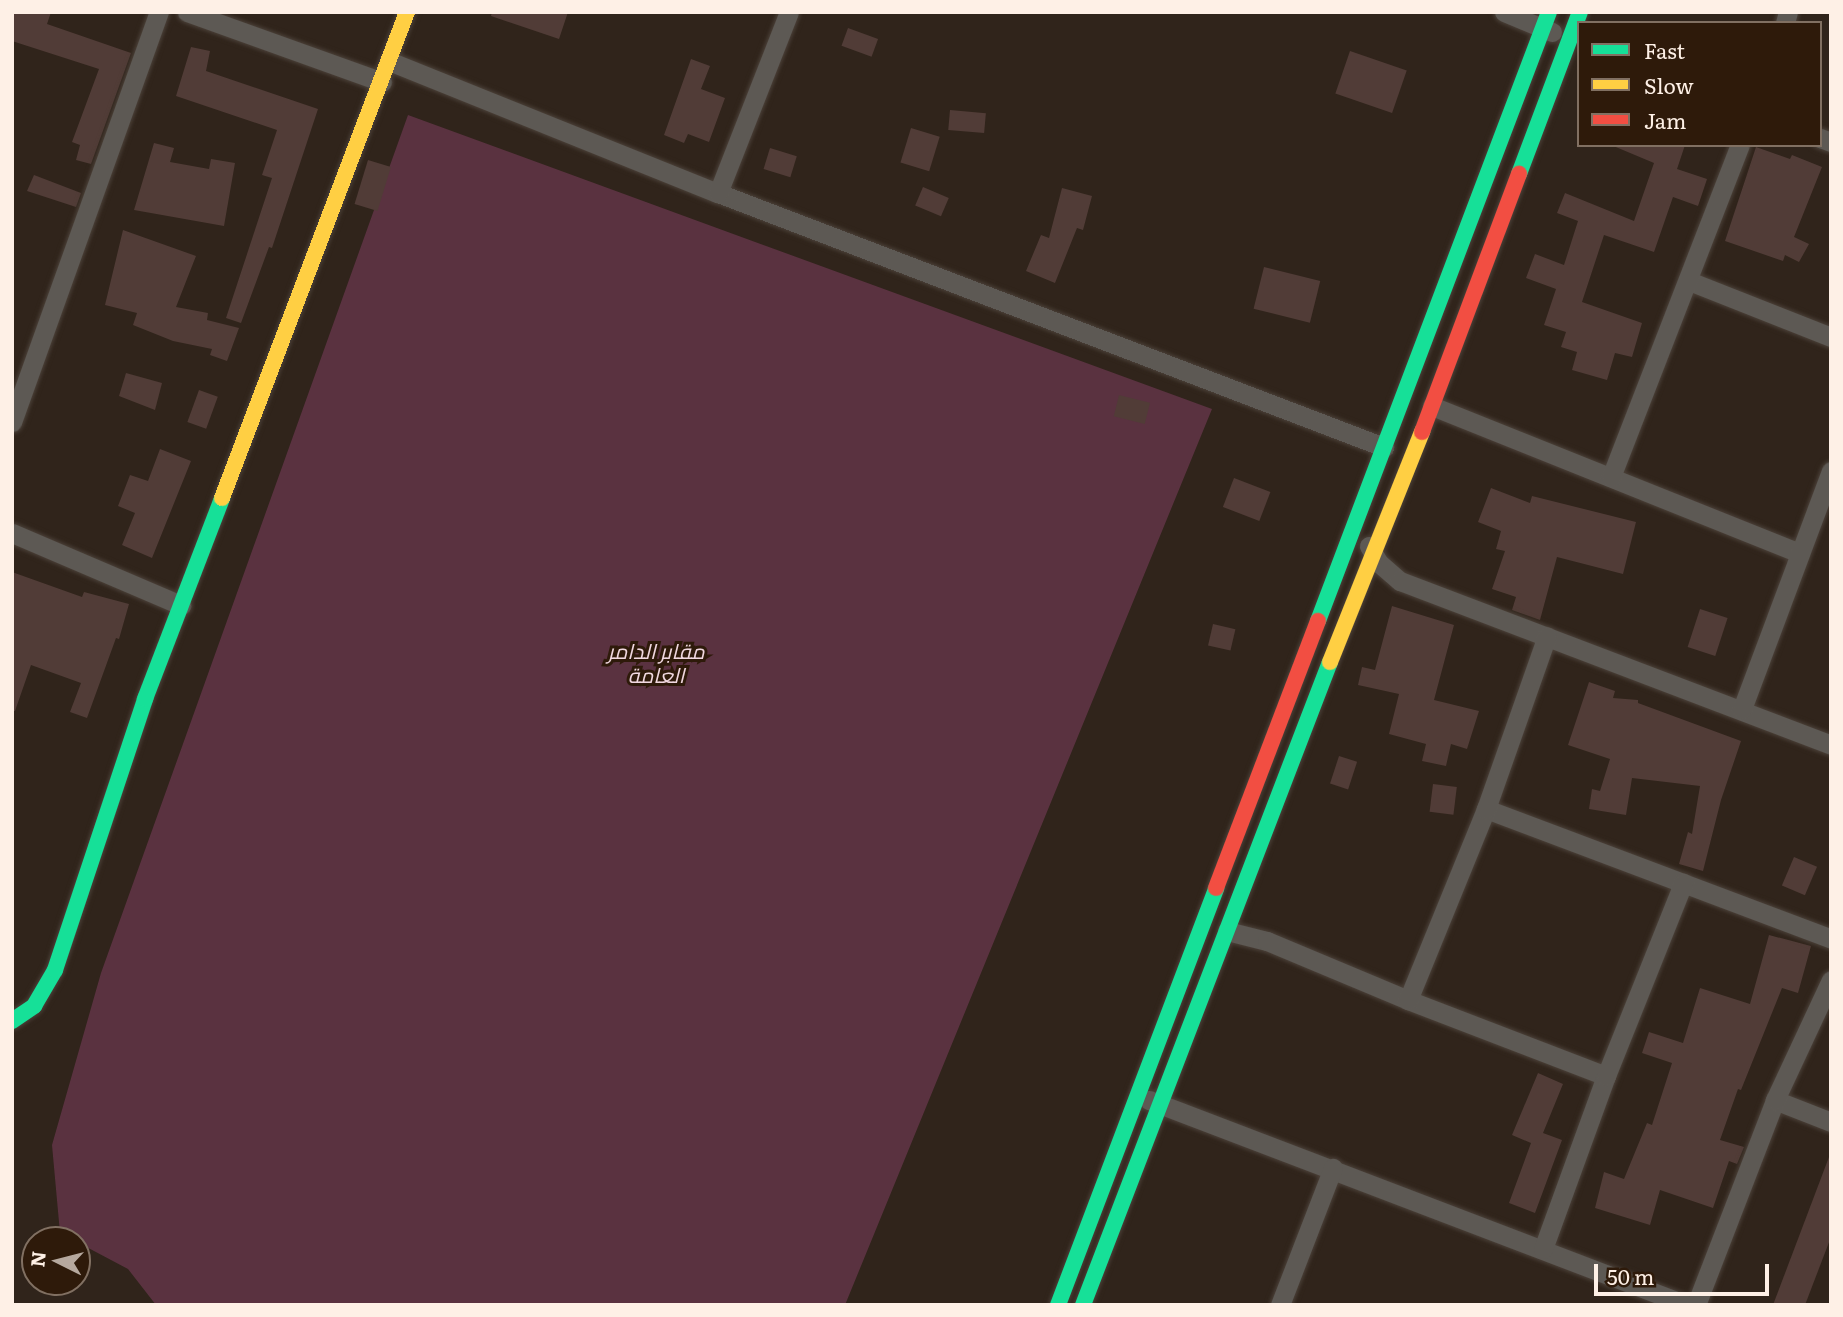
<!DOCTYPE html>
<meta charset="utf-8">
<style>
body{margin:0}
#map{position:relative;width:1843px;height:1317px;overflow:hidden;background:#30241b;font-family:Literata,Cairo,serif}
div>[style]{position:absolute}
.green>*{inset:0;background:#5a3240}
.building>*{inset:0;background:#513c37;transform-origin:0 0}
.roads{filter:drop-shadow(0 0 2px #4b4139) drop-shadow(0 0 2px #4b4139)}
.street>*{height:19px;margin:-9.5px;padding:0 9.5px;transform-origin:9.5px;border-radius:9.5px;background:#5d5954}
.fast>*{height:16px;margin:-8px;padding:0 8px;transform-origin:8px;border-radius:8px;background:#16e098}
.slow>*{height:16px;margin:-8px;padding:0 8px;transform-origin:8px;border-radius:8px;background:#ffcf43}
.jam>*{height:16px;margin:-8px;padding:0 8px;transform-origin:8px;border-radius:8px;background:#f24e42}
span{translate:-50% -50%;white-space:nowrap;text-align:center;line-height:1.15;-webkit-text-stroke:6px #2e1a0a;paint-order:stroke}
.park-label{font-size:21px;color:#f1d8e0;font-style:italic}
.frame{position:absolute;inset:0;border:14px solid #fef0e6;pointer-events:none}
.legend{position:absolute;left:1577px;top:21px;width:245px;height:126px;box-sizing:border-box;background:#2e1a0a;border:2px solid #817062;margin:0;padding:9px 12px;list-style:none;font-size:21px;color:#fef0e6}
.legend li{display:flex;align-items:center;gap:14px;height:35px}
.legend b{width:35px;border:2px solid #817062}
.north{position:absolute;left:21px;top:1226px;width:70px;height:70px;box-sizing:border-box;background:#2e1a0a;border:2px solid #817062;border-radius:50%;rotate:276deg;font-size:19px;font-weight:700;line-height:28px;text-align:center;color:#fef0e6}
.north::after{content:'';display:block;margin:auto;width:24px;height:32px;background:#b6a99f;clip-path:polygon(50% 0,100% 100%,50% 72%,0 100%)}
.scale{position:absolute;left:1594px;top:1264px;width:175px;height:32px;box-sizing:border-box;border:4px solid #fef0e6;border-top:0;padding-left:9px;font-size:21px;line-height:24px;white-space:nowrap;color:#fef0e6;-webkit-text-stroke:5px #2e1a0a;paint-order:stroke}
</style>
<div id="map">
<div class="green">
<div style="clip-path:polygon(408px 115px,1212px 409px,845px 1305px,156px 1305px,128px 1269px,60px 1233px,52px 1145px,101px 973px)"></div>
</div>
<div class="building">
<div style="clip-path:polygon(12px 12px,51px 12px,47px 24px,131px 53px,91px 164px,76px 160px,80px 145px,72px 142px,99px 69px,12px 41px)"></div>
<div style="clip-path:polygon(492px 12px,568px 12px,559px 39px,491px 16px)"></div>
<div style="left:848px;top:28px;width:32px;height:19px;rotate:20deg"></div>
<div style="clip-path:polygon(191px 47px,210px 51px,206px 71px,318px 109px,272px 248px,269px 247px,241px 323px,226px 318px,272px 178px,262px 175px,277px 130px,176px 96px)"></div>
<div style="left:1350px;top:51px;width:60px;height:45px;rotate:19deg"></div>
<div style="clip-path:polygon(691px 59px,710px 66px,701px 89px,725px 98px,709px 142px,688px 134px,684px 143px,664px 135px)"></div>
<div style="left:950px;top:110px;width:36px;height:20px;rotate:5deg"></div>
<div style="left:911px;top:128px;width:30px;height:36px;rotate:17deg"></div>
<div style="clip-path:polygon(154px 143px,174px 148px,170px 162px,209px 169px,211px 159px,235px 163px,224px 226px,134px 210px)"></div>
<div style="clip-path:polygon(1611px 145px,1685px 145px,1677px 169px,1707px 179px,1698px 206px,1673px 197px,1654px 252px,1604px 235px,1582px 302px,1642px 323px,1632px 357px,1615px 353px,1607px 380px,1572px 370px,1577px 352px,1561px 347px,1566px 332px,1544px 325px,1556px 289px,1526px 278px,1535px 254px,1564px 265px,1578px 221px,1557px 213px,1565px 193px,1634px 221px,1654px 163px)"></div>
<div style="clip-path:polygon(1756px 147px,1790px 159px,1792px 155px,1822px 167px,1794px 237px,1809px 244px,1799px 262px,1785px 255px,1783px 261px,1725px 241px)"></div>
<div style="left:770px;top:148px;width:28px;height:22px;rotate:17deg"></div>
<div style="left:368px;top:160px;width:24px;height:46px;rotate:17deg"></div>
<div style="clip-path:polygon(34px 175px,81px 193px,76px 207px,27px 191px)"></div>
<div style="left:923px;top:187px;width:28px;height:20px;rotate:23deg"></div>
<div style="clip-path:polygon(1062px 188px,1092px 196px,1083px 230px,1077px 228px,1055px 283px,1026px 271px,1041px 235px,1049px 238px)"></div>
<div style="clip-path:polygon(123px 230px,196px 256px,176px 307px,208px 313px,207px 320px,239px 328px,227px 361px,210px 355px,212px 349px,173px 341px,133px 325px,137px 313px,105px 305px)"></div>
<div style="left:1264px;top:267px;width:58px;height:43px;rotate:14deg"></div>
<div style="clip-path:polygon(126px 373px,162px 383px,155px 410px,119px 396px)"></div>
<div style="left:199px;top:390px;width:20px;height:34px;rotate:20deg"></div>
<div style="left:1119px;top:395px;width:32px;height:22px;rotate:14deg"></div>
<div style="clip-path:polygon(160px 449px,191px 461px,152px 558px,122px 545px,135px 513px,118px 506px,130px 475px,148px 481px)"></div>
<div style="left:1234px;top:478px;width:39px;height:31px;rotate:21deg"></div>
<div style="clip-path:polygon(1491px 488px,1530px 503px,1532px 496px,1636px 522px,1623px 574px,1557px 557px,1540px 620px,1512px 610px,1516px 597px,1492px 589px,1505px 551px,1496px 549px,1501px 531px,1478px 522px)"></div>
<div style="clip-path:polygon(12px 572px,82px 597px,84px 592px,129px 604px,119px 639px,116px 638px,87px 718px,70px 712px,81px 683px,31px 665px,15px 711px,12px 711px)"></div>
<div style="clip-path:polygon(1392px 606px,1454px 625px,1434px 700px,1479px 711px,1467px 749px,1451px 744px,1446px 766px,1422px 761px,1426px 744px,1389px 734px,1399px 694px,1358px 685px,1362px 667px,1375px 670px)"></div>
<div style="left:1700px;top:609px;width:29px;height:40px;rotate:18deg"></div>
<div style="left:1213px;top:624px;width:23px;height:22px;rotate:13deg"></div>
<div style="clip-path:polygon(1589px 682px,1615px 691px,1613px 698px,1638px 700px,1638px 703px,1741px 741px,1721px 800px,1703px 871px,1679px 864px,1688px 832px,1692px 834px,1700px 786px,1632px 778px,1626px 815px,1589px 809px,1592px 789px,1600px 791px,1610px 759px,1568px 745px)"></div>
<div style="left:1339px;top:756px;width:19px;height:29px;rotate:18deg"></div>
<div style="left:1433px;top:784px;width:24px;height:28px;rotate:7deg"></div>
<div style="left:1794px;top:857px;width:25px;height:31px;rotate:23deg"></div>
<div style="clip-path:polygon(1769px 935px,1811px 946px,1798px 993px,1782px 988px,1741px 1090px,1738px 1089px,1720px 1140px,1744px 1147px,1737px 1164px,1729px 1161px,1713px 1208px,1660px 1190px,1650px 1225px,1595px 1208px,1604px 1172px,1624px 1179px,1647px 1123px,1652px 1125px,1672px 1063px,1642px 1053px,1649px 1032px,1683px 1043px,1700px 988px,1750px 1004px)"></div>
<div style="clip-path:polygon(1538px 1073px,1563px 1084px,1543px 1133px,1562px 1140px,1535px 1213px,1509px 1203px,1531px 1143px,1512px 1135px)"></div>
<div style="clip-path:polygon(1829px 1157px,1831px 1237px,1805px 1305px,1773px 1305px)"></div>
</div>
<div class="roads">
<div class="street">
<div style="left:187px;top:12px;width:207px;rotate:19.7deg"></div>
<div style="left:1504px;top:12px;width:52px;rotate:22.6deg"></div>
<div style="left:1785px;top:23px;width:11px;rotate:-75deg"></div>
<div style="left:389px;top:61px;width:354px;rotate:21.9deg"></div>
<div style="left:718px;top:193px;width:713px;rotate:20.88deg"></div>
<div style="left:1820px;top:138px;width:12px;rotate:20deg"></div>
<div style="left:718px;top:193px;width:194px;rotate:-68.6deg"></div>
<div style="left:1689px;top:281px;width:153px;rotate:21.5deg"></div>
<div style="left:1432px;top:406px;width:396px;rotate:21.8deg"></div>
<div style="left:12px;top:422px;width:436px;rotate:-70.3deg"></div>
<div style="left:1611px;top:477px;width:356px;rotate:-68.8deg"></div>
<div style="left:12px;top:533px;width:184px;rotate:23.1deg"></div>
<div style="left:1369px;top:546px;width:20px;rotate:60deg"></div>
<div style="left:1379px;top:563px;width:28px;rotate:41deg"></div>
<div style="left:1400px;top:581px;width:461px;rotate:20.8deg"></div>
<div style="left:1742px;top:709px;width:254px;rotate:-69.5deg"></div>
<div style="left:1486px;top:809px;width:369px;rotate:20.6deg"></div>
<div style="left:1227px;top:931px;width:41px;rotate:14deg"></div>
<div style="left:1267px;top:941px;width:153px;rotate:22.7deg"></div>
<div style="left:1408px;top:1000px;width:212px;rotate:21deg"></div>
<div style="left:1408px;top:1000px;width:206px;rotate:-67.8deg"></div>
<div style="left:1486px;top:809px;width:183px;rotate:-70.6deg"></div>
<div style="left:1149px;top:1100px;width:576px;rotate:20.86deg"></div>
<div style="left:1775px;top:1100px;width:60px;rotate:21.4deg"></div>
<div style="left:1543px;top:1249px;width:184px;rotate:-70deg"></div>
<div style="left:1606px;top:1076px;width:208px;rotate:-68.2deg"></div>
<div style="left:1280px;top:1305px;width:147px;rotate:-68.9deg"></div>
<div style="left:1696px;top:1305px;width:220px;rotate:-68.9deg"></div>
<div style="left:1775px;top:1100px;width:132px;rotate:-65deg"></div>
</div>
<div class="fast">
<div style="left:1519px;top:174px;width:173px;rotate:-69.4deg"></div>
<div style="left:1318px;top:621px;width:651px;rotate:-69.23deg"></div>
<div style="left:12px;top:1021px;width:27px;rotate:-34deg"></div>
<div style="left:34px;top:1006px;width:42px;rotate:-59.7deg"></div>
<div style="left:55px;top:970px;width:286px;rotate:-71.6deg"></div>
<div style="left:145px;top:699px;width:215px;rotate:-69deg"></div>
<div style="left:1058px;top:1305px;width:446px;rotate:-69.2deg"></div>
<div style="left:1083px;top:1305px;width:689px;rotate:-68.99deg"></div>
</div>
<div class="slow">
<div style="left:222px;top:498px;width:520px;rotate:-69.16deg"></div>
<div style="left:1330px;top:662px;width:248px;rotate:-68.2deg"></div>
</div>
<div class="jam">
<div style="left:1422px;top:432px;width:276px;rotate:-69.4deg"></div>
<div style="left:1216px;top:888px;width:286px;rotate:-69.1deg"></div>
</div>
</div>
<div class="park-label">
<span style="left:656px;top:662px">مقابر الدامر<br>العامة</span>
</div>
<div class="frame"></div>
<ul class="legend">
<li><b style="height:9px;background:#16e098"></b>Fast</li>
<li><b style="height:9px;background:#ffcf43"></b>Slow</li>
<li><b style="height:9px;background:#f24e42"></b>Jam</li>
</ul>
<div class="north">N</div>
<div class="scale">50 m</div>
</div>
